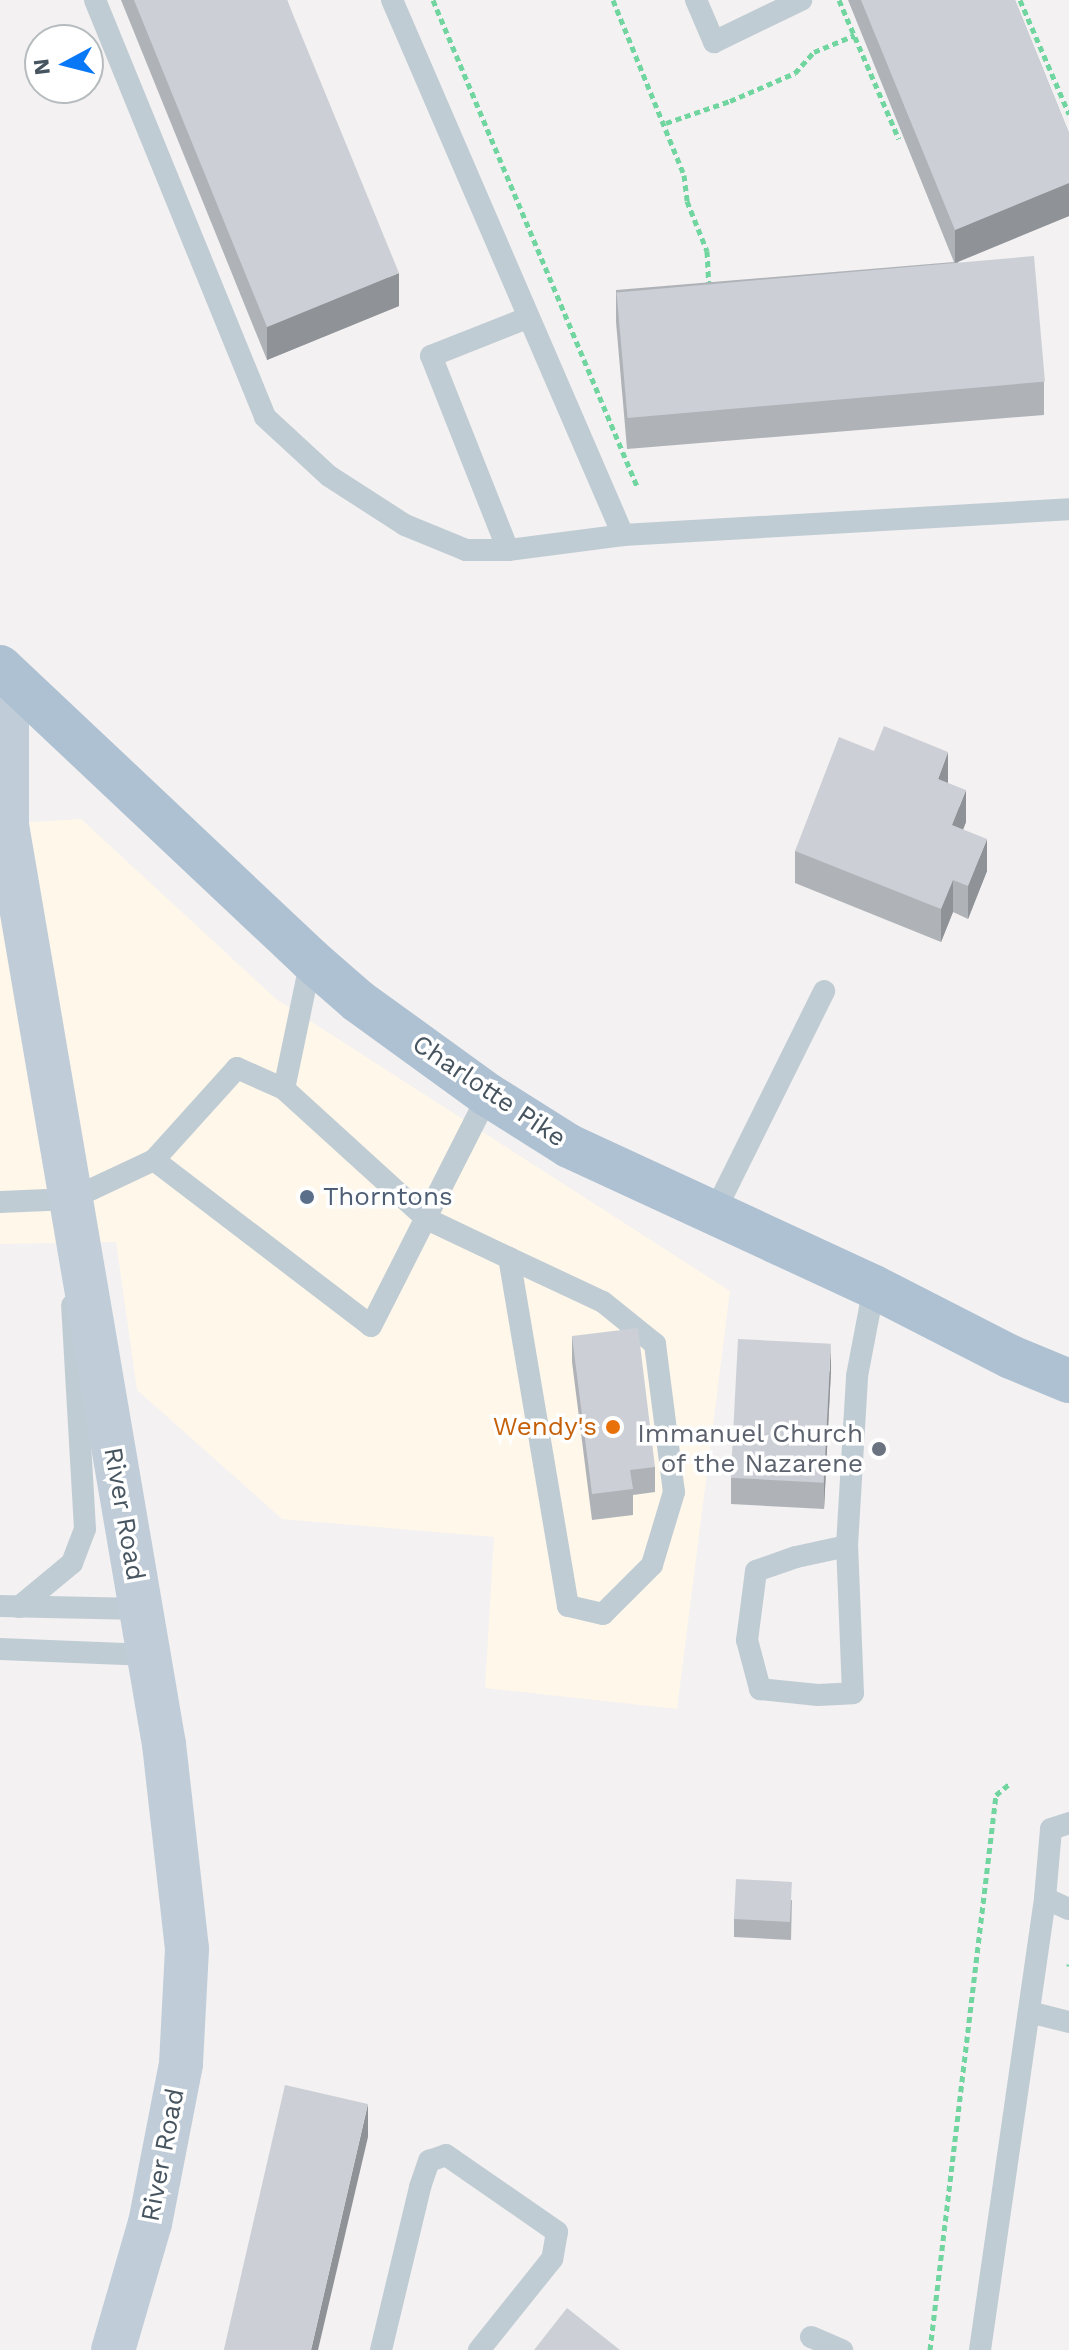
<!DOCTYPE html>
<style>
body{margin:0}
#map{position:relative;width:1069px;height:2350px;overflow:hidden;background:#f3f1f1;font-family:"Work Sans",sans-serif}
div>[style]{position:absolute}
.commercial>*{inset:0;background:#fef7ea}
.path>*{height:5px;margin-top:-2.5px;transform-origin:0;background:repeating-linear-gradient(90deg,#71d5a0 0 6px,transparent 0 10px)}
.service>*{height:22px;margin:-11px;padding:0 11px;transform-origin:11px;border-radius:11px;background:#c0ccd4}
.secondary>*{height:44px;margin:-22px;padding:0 22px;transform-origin:22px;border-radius:22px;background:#c0cdd9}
.primary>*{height:44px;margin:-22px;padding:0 22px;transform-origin:22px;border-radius:22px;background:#aec1d2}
.wall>*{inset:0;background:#afb3b8}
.shaded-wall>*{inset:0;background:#8f9296}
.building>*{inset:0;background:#ccd0d6;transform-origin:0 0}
.dots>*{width:22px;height:22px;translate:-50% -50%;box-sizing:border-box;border:4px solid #fff;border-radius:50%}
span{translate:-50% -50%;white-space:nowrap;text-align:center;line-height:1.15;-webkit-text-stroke:7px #fff;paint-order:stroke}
.street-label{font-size:26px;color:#475560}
.service-label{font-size:26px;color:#4e5e75}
.left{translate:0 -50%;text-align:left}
.food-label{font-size:26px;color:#c56008}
.right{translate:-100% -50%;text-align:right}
.worship-label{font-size:26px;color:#5b616d}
.north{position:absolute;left:24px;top:24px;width:80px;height:80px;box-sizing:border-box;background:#fff;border:2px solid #b5bbbf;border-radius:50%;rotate:263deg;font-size:22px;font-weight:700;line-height:32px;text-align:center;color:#475560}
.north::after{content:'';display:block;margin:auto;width:28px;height:36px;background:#0878f6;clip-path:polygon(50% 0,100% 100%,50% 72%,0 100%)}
</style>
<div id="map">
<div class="commercial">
<div style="clip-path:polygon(81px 819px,276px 999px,730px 1291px,677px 1709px,485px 1688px,494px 1537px,282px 1519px,137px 1390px,116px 1242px,0 1244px,0 824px)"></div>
</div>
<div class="path">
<div style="left:433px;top:0;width:527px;rotate:67.23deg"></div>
<div style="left:613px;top:0;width:189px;rotate:67.9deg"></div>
<div style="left:684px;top:175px;width:26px;rotate:83deg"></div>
<div style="left:687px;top:201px;width:54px;rotate:68.2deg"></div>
<div style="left:707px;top:251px;width:37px;rotate:87deg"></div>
<div style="left:839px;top:0;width:151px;rotate:66.7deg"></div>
<div style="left:1020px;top:0;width:124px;rotate:66.7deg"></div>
<div style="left:666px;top:123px;width:68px;rotate:-19deg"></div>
<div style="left:730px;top:101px;width:71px;rotate:-23.3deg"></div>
<div style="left:795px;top:73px;width:28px;rotate:-48deg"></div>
<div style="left:814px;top:52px;width:44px;rotate:-22.5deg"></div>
<div style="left:1069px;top:1964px;width:2px;rotate:90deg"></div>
<div style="left:930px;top:2350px;width:559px;rotate:-83.22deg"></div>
<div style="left:996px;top:1795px;width:17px;rotate:-40deg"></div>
</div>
<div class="service">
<div style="left:95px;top:0;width:450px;rotate:67.8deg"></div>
<div style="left:265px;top:417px;width:87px;rotate:42.7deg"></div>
<div style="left:329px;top:476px;width:90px;rotate:32.8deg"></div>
<div style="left:405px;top:525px;width:66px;rotate:22.3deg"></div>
<div style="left:466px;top:550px;width:42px"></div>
<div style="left:508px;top:550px;width:116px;rotate:-7.4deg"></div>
<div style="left:623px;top:535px;width:447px;rotate:-3.3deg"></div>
<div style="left:392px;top:0;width:583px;rotate:66.65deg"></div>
<div style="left:696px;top:0;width:46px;rotate:66.8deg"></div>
<div style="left:714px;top:42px;width:97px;rotate:-25.8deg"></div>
<div style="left:508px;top:550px;width:209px;rotate:-111.6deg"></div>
<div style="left:431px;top:356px;width:103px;rotate:-21.6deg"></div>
<div style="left:284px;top:1089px;width:132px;rotate:-78.2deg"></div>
<div style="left:154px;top:1160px;width:273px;rotate:37.4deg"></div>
<div style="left:371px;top:1326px;width:259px;rotate:-63.1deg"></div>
<div style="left:0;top:1202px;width:71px;rotate:-2.4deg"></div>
<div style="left:71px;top:1199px;width:92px;rotate:-25.2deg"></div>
<div style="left:154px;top:1160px;width:124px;rotate:-47.9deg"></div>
<div style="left:237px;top:1068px;width:51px;rotate:24.1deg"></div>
<div style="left:284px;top:1089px;width:193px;rotate:42.3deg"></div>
<div style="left:427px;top:1219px;width:91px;rotate:25.4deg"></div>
<div style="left:509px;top:1258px;width:104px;rotate:25.1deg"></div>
<div style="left:603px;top:1302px;width:67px;rotate:38.9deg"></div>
<div style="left:655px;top:1344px;width:149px;rotate:82.7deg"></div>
<div style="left:674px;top:1492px;width:76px;rotate:106.8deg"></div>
<div style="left:652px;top:1565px;width:69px;rotate:135deg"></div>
<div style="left:603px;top:1614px;width:36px;rotate:-167deg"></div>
<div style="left:568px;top:1606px;width:353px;rotate:-99.6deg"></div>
<div style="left:713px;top:1215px;width:250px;rotate:-63.6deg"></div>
<div style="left:847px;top:1546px;width:52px;rotate:167.8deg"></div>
<div style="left:796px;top:1557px;width:42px;rotate:160.7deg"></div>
<div style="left:756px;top:1571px;width:70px;rotate:97.4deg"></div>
<div style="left:747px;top:1640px;width:51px;rotate:75.1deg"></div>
<div style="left:760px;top:1689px;width:58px;rotate:5.9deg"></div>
<div style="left:818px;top:1695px;width:35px;rotate:-3deg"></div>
<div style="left:853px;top:1693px;width:147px;rotate:-92.3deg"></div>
<div style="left:847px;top:1546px;width:170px;rotate:-86.6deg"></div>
<div style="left:857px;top:1376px;width:91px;rotate:-79.2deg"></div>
<div style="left:0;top:1606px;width:141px;rotate:1.2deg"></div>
<div style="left:19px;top:1607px;width:69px;rotate:-39.7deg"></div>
<div style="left:72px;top:1563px;width:36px;rotate:-69deg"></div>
<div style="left:85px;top:1529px;width:224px;rotate:-93.3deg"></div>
<div style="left:0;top:1649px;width:149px;rotate:2.3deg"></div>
<div style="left:1045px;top:1898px;width:26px;rotate:25deg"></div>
<div style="left:1029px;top:2012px;width:41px;rotate:14deg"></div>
<div style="left:811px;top:2337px;width:34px;rotate:23deg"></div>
<div style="left:381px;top:2350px;width:168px;rotate:-76.5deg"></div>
<div style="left:420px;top:2187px;width:28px;rotate:-71deg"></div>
<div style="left:429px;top:2161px;width:18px;rotate:-19deg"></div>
<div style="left:446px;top:2155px;width:135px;rotate:34.7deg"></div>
<div style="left:557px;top:2232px;width:27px;rotate:100deg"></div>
<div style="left:552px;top:2259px;width:117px;rotate:128.7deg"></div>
<div style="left:980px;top:2350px;width:457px;rotate:-81.8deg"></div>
<div style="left:1045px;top:1898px;width:69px;rotate:-85deg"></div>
<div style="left:1051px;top:1829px;width:19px;rotate:-18deg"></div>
</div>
<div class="secondary">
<div style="left:7px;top:675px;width:150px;rotate:90deg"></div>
<div style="left:7px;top:825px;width:932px;rotate:80.31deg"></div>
<div style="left:164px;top:1744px;width:206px;rotate:83.6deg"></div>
<div style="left:187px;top:1949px;width:115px;rotate:93deg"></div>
<div style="left:181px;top:2064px;width:162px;rotate:101deg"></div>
<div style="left:150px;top:2223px;width:132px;rotate:106.2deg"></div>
</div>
<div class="primary">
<div style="left:0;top:667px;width:427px;rotate:43.3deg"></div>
<div style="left:311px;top:960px;width:62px;rotate:41.1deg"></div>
<div style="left:358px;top:1001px;width:160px;rotate:35.9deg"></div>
<div style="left:488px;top:1095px;width:96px;rotate:32.2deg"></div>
<div style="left:569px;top:1146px;width:336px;rotate:24.8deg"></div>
<div style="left:874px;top:1287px;width:154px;rotate:27.1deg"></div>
<div style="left:1011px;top:1357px;width:63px;rotate:22.5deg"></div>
</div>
<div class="wall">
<div style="clip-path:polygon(121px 0,287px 0,399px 306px,267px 360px)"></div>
<div style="clip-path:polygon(848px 0,1015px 0,1069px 133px,1069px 216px,958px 262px,1044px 382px,1044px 415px,627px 449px,616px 322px,616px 290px,954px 262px)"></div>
<div style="clip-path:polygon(948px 783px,966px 822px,963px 829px,987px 871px,968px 919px,953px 912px,941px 942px,795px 883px,795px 851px)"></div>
<div style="clip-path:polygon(572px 1336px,655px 1467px,655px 1492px,633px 1495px,633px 1515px,592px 1520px,572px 1362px)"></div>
<div style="clip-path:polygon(831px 1370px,824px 1509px,731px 1504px,731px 1478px)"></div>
<div style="clip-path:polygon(792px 1900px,791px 1940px,734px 1937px,734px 1919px)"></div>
</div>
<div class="shaded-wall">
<div style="clip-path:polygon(1069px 183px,1069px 216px,955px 263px,955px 230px)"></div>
<div style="clip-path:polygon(399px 273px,399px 306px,267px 360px,267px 327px)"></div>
<div style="clip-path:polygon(948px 752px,948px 785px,938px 779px)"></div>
<div style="clip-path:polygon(966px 790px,966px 822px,952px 858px,952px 825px)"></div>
<div style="clip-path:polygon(987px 839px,987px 871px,968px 919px,968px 886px)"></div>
<div style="clip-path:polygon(953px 880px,953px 912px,941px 942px,941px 909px)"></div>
<div style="clip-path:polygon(831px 1344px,831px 1370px,824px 1509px,824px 1483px)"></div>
<div style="clip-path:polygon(368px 2104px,368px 2137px,318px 2350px,311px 2350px)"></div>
</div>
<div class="building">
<div style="clip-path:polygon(134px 0,287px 0,399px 273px,267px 327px)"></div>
<div style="clip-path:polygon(861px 0,1015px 0,1069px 133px,1069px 183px,955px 230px)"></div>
<div style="left:1034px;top:256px;width:126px;height:419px;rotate:85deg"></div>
<div style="clip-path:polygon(884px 726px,948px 752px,938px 779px,966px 790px,952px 825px,987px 839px,968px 886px,953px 880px,941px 909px,795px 851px,839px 737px,874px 751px)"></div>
<div style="clip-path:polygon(638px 1328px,655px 1467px,630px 1470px,633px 1489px,592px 1494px,572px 1336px)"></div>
<div style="left:738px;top:1339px;width:93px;height:139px;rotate:3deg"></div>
<div style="left:736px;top:1879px;width:56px;height:40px;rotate:3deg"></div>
<div style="left:285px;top:2085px;width:85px;height:272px;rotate:13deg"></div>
<div style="clip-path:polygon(567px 2308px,620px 2350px,534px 2350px)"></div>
</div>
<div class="dots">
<div style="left:307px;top:1197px;background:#5c6f8a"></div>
<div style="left:613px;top:1427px;background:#e8710a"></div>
<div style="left:879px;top:1449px;background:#6b7280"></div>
</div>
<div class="street-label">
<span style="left:489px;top:1091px;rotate:34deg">Charlotte Pike</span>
<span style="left:124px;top:1514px;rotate:80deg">River Road</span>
<span style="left:163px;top:2155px;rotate:-79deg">River Road</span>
</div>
<div class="service-label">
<span class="left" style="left:323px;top:1197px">Thorntons</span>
</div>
<div class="food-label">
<span class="right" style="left:597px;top:1427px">Wendy's</span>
</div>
<div class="worship-label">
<span class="right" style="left:863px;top:1449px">Immanuel Church<br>of the Nazarene</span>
</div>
<div class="north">N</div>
</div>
